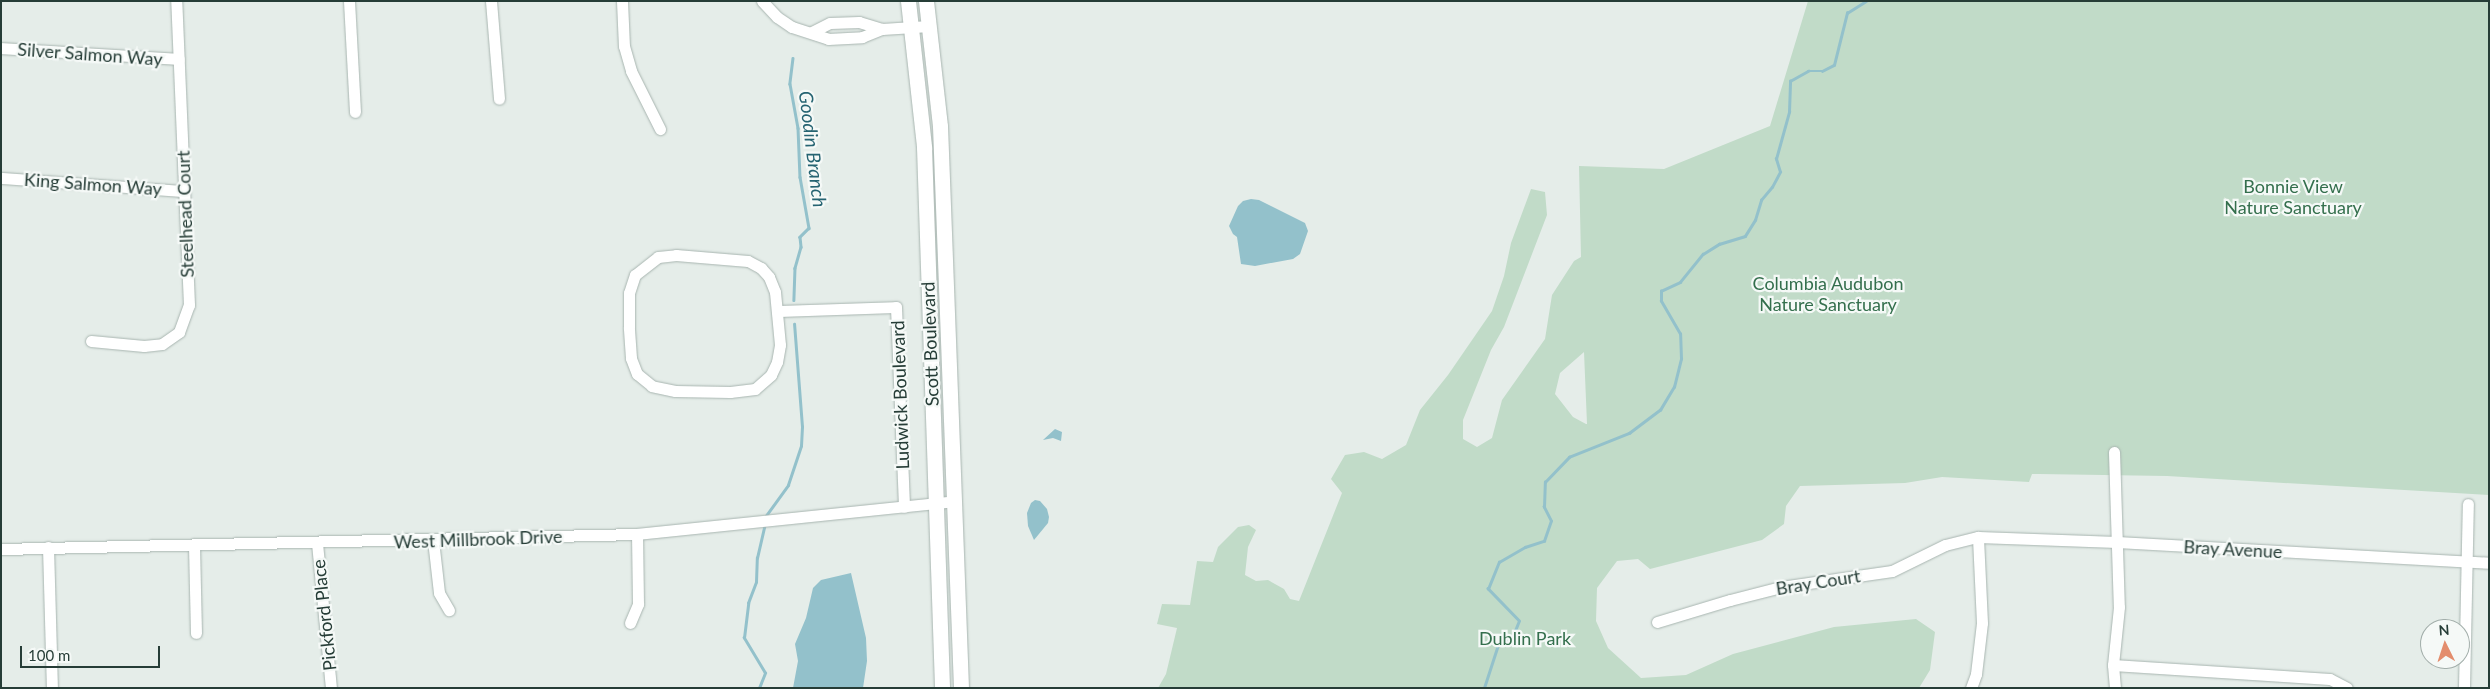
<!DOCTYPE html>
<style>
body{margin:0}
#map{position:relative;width:2490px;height:689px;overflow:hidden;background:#e5ede9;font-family:Lato,sans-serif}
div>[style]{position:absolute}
.green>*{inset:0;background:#c1dbc8}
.water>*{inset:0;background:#93c1cb}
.stream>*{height:2.5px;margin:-1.25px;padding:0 1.25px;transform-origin:1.25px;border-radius:1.25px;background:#93c1cb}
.roads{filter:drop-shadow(0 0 1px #a8b5b0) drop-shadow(0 0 1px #a8b5b0)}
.minor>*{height:11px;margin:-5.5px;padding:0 5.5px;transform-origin:5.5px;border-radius:5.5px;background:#fff}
.secondary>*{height:15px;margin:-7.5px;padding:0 7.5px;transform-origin:7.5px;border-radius:7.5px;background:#fff}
span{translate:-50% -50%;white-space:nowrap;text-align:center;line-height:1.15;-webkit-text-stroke:4.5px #f5f9f7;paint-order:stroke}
.street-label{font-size:18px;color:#263d37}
.park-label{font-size:18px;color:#346f4d}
.water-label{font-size:19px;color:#266472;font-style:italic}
.frame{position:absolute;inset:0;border:2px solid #263d37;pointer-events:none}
.north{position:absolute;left:2420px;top:619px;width:50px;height:50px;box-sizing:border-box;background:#f5f9f7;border:1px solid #a2aeaa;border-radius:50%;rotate:356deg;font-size:14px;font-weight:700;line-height:20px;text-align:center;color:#263d37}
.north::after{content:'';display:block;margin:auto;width:18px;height:22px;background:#e38d6d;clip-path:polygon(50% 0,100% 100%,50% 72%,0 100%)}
.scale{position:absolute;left:20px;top:646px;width:140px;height:22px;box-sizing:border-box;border:2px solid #263d37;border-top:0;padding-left:6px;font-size:15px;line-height:18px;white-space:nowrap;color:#263d37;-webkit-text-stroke:4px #f5f9f7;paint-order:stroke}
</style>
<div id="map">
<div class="green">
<div style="clip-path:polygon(evenodd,1808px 1px,2489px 1px,2489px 495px,2167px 476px,2039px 474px,2032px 474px,2029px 482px,1942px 477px,1905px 483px,1800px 486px,1786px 506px,1784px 524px,1762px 540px,1650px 569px,1638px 559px,1617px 561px,1597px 588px,1596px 621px,1608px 648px,1641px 678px,1686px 675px,1733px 654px,1834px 627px,1916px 619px,1935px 632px,1930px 670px,1919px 688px,1158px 688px,1166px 674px,1177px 628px,1157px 624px,1162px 604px,1190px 605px,1197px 561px,1213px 562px,1218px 547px,1238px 527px,1249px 525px,1256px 530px,1248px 547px,1245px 575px,1256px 581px,1268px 580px,1284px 589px,1290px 599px,1299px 601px,1342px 493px,1331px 479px,1345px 455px,1364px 452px,1382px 459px,1406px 445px,1420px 410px,1448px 375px,1492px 311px,1504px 276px,1511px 243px,1531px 189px,1545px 192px,1547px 215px,1504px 327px,1491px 350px,1463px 420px,1463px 439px,1477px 447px,1492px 438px,1502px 400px,1545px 339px,1552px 295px,1574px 261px,1581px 257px,1579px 166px,1664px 169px,1770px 126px,1808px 1px,1584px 352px,1587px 424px,1586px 424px,1573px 417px,1555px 394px,1560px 373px,1584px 352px)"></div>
</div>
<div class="water">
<div style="clip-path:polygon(1251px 199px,1259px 200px,1305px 223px,1308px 231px,1300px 254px,1293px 259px,1255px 266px,1241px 264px,1237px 237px,1233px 234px,1229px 226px,1238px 206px,1243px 201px)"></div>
<div style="clip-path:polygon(1055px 429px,1062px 432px,1061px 441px,1053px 438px,1043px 440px)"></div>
<div style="clip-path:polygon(1035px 500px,1040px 501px,1047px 509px,1049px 517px,1048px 523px,1034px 540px,1028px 526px,1027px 513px,1031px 503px)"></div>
<div style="clip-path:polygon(851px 573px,866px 638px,867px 661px,863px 688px,793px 688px,798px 661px,795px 644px,806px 618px,813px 588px,821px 580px)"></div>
</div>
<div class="stream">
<div style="left:793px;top:58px;width:26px;rotate:97deg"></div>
<div style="left:790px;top:84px;width:45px;rotate:79.7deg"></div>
<div style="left:798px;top:128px;width:49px;rotate:87.7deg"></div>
<div style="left:800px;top:177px;width:52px;rotate:80deg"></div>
<div style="left:809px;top:228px;width:13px;rotate:135deg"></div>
<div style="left:800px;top:237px;width:10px;rotate:84deg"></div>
<div style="left:801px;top:247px;width:22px;rotate:106deg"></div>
<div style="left:795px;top:268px;width:32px;rotate:92deg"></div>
<div style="left:765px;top:517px;width:39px;rotate:-54deg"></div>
<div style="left:788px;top:485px;width:41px;rotate:-71.6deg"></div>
<div style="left:801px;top:446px;width:19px;rotate:-87deg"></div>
<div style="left:802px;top:427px;width:103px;rotate:-94.4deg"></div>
<div style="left:759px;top:688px;width:16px;rotate:-68deg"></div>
<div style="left:765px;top:673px;width:41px;rotate:-121deg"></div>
<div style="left:744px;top:638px;width:35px;rotate:-83deg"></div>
<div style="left:748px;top:603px;width:22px;rotate:-69deg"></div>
<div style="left:756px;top:582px;width:24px;rotate:-88deg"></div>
<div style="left:757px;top:558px;width:36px;rotate:-77deg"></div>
<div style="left:1484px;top:688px;width:45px;rotate:-72deg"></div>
<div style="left:1498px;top:645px;width:16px;rotate:-27deg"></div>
<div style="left:1512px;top:638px;width:18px;rotate:-68deg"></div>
<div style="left:1519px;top:621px;width:45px;rotate:-134.1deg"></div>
<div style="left:1488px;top:589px;width:29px;rotate:-68deg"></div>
<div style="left:1499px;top:562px;width:30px;rotate:-30deg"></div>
<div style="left:1525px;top:547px;width:20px;rotate:-18deg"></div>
<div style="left:1544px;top:541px;width:21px;rotate:-71deg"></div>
<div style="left:1551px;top:521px;width:16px;rotate:-117deg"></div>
<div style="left:1544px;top:507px;width:25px;rotate:-88deg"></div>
<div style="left:1545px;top:482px;width:35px;rotate:-46deg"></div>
<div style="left:1569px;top:457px;width:65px;rotate:-21.8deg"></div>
<div style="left:1629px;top:433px;width:39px;rotate:-37deg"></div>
<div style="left:1660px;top:410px;width:27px;rotate:-59deg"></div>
<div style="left:1674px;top:387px;width:29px;rotate:-76deg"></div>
<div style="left:1681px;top:359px;width:25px;rotate:-92deg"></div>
<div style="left:1680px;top:334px;width:38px;rotate:-120deg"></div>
<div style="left:1661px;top:301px;width:10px;rotate:-90deg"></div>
<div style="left:1661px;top:291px;width:21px;rotate:-25deg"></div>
<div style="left:1680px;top:282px;width:36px;rotate:-51deg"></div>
<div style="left:1703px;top:254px;width:19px;rotate:-32deg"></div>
<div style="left:1719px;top:244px;width:27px;rotate:-17deg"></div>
<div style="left:1745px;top:236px;width:19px;rotate:-58deg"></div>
<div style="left:1755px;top:220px;width:21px;rotate:-73deg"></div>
<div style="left:1761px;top:200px;width:17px;rotate:-50deg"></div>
<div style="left:1772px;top:187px;width:17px;rotate:-62deg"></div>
<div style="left:1780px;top:172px;width:14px;rotate:-107deg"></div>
<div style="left:1776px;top:159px;width:49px;rotate:-74.5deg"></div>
<div style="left:1789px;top:112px;width:31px;rotate:-88deg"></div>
<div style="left:1790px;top:81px;width:21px;rotate:-29deg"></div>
<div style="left:1808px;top:71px;width:14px"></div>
<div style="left:1822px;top:71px;width:13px;rotate:-27deg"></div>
<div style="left:1834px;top:65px;width:54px;rotate:-76deg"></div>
<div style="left:1847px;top:13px;width:22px;rotate:-32deg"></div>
</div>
<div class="roads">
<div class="minor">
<div style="left:349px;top:1px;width:111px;rotate:86.9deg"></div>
<div style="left:491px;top:1px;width:98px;rotate:85.3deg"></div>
<div style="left:622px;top:1px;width:45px;rotate:87.5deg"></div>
<div style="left:624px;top:46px;width:26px;rotate:74deg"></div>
<div style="left:631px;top:71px;width:65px;rotate:63.4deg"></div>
<div style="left:762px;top:1px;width:22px;rotate:47deg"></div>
<div style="left:777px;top:17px;width:18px;rotate:34deg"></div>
<div style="left:792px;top:27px;width:38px;rotate:18deg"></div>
<div style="left:828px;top:39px;width:34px;rotate:-3deg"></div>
<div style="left:862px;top:37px;width:22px;rotate:-22deg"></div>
<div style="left:882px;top:29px;width:47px;rotate:-3.7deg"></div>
<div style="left:812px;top:32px;width:20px;rotate:-27deg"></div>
<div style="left:830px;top:23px;width:29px;rotate:-2deg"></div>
<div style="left:859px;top:22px;width:24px;rotate:17deg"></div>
<div style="left:1px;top:48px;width:178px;rotate:3.5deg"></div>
<div style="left:1px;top:178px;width:183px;rotate:4.1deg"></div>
<div style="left:676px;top:255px;width:72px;rotate:4.8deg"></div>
<div style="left:748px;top:261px;width:15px;rotate:28deg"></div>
<div style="left:761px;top:268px;width:12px;rotate:48deg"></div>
<div style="left:769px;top:277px;width:16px;rotate:68deg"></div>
<div style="left:775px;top:292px;width:53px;rotate:84.6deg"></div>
<div style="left:780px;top:345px;width:17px;rotate:100deg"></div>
<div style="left:777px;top:362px;width:14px;rotate:115deg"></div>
<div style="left:771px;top:375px;width:21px;rotate:139deg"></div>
<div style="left:755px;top:389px;width:25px;rotate:173deg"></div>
<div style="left:730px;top:392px;width:55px;rotate:-179deg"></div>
<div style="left:675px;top:391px;width:24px;rotate:-168deg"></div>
<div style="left:652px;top:386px;width:19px;rotate:-141deg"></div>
<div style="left:637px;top:374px;width:17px;rotate:-111deg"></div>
<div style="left:631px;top:358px;width:31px;rotate:-94deg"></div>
<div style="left:629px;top:327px;width:34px;rotate:-90deg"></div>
<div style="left:629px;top:293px;width:19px;rotate:-72deg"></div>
<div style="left:635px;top:275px;width:29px;rotate:-38deg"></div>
<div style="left:658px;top:257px;width:18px;rotate:-6deg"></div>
<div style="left:777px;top:311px;width:119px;rotate:-1.9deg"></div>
<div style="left:896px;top:307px;width:200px;rotate:87.7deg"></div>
<div style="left:91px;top:341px;width:53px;rotate:5.4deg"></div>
<div style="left:144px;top:346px;width:18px;rotate:-6deg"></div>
<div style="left:162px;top:344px;width:21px;rotate:-35deg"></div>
<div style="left:179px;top:332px;width:29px;rotate:-70deg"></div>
<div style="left:189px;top:305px;width:304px;rotate:-92.4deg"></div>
<div style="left:2114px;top:452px;width:155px;rotate:88.2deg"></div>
<div style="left:2119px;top:607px;width:58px;rotate:95.9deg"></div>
<div style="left:2113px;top:665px;width:23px;rotate:85deg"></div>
<div style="left:433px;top:540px;width:53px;rotate:83.5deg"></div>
<div style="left:439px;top:593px;width:20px;rotate:60deg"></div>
<div style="left:317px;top:543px;width:146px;rotate:84.5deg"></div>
<div style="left:194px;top:545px;width:88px;rotate:88.7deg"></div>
<div style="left:48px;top:547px;width:141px;rotate:88.4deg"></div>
<div style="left:1px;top:549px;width:636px;rotate:-1.35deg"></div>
<div style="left:637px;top:534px;width:319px;rotate:-5.9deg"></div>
<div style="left:1657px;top:622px;width:76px;rotate:-16.8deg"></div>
<div style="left:1730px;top:600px;width:53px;rotate:-14.3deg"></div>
<div style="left:1781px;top:587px;width:112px;rotate:-8.2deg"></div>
<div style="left:1892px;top:571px;width:59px;rotate:-26.1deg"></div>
<div style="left:1945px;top:545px;width:34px;rotate:-14deg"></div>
<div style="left:1978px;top:537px;width:139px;rotate:2.1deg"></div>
<div style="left:2117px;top:542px;width:373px;rotate:3.2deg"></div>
<div style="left:630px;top:623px;width:21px;rotate:-67deg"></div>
<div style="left:638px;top:604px;width:70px;rotate:-90.8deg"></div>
<div style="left:2113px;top:665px;width:217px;rotate:3.7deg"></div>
<div style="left:2330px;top:679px;width:19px;rotate:28deg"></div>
<div style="left:1971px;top:688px;width:15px;rotate:-70deg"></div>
<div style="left:1976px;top:674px;width:51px;rotate:-83.3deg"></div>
<div style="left:1982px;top:623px;width:86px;rotate:-92.7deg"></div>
<div style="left:2464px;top:688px;width:184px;rotate:-88.8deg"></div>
</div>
<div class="secondary">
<div style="left:908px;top:1px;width:147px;rotate:83.7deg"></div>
<div style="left:924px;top:147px;width:541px;rotate:88.09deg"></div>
<div style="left:926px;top:1px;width:126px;rotate:83.6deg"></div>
<div style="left:940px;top:126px;width:562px;rotate:87.86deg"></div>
</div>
</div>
<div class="street-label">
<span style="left:90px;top:54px;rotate:4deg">Silver Salmon Way</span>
<span style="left:93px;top:184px;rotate:4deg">King Salmon Way</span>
<span style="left:185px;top:214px;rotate:-92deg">Steelhead Court</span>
<span style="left:930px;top:344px;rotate:-92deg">Scott Boulevard</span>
<span style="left:900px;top:395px;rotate:-92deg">Ludwick Boulevard</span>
<span style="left:478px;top:539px;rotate:-2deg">West Millbrook Drive</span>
<span style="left:2233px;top:549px;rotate:3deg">Bray Avenue</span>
<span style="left:1818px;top:582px;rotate:-9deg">Bray Court</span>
<span style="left:324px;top:615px;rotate:-96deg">Pickford Place</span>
</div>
<div class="park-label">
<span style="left:2293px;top:197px">Bonnie View<br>Nature Sanctuary</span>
<span style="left:1828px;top:294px">Columbia Audubon<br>Nature Sanctuary</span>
<span style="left:1525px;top:638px">Dublin Park</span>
</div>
<div class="water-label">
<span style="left:813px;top:149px;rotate:83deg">Goodin Branch</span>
</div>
<div class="frame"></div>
<div class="north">N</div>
<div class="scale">100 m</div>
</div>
